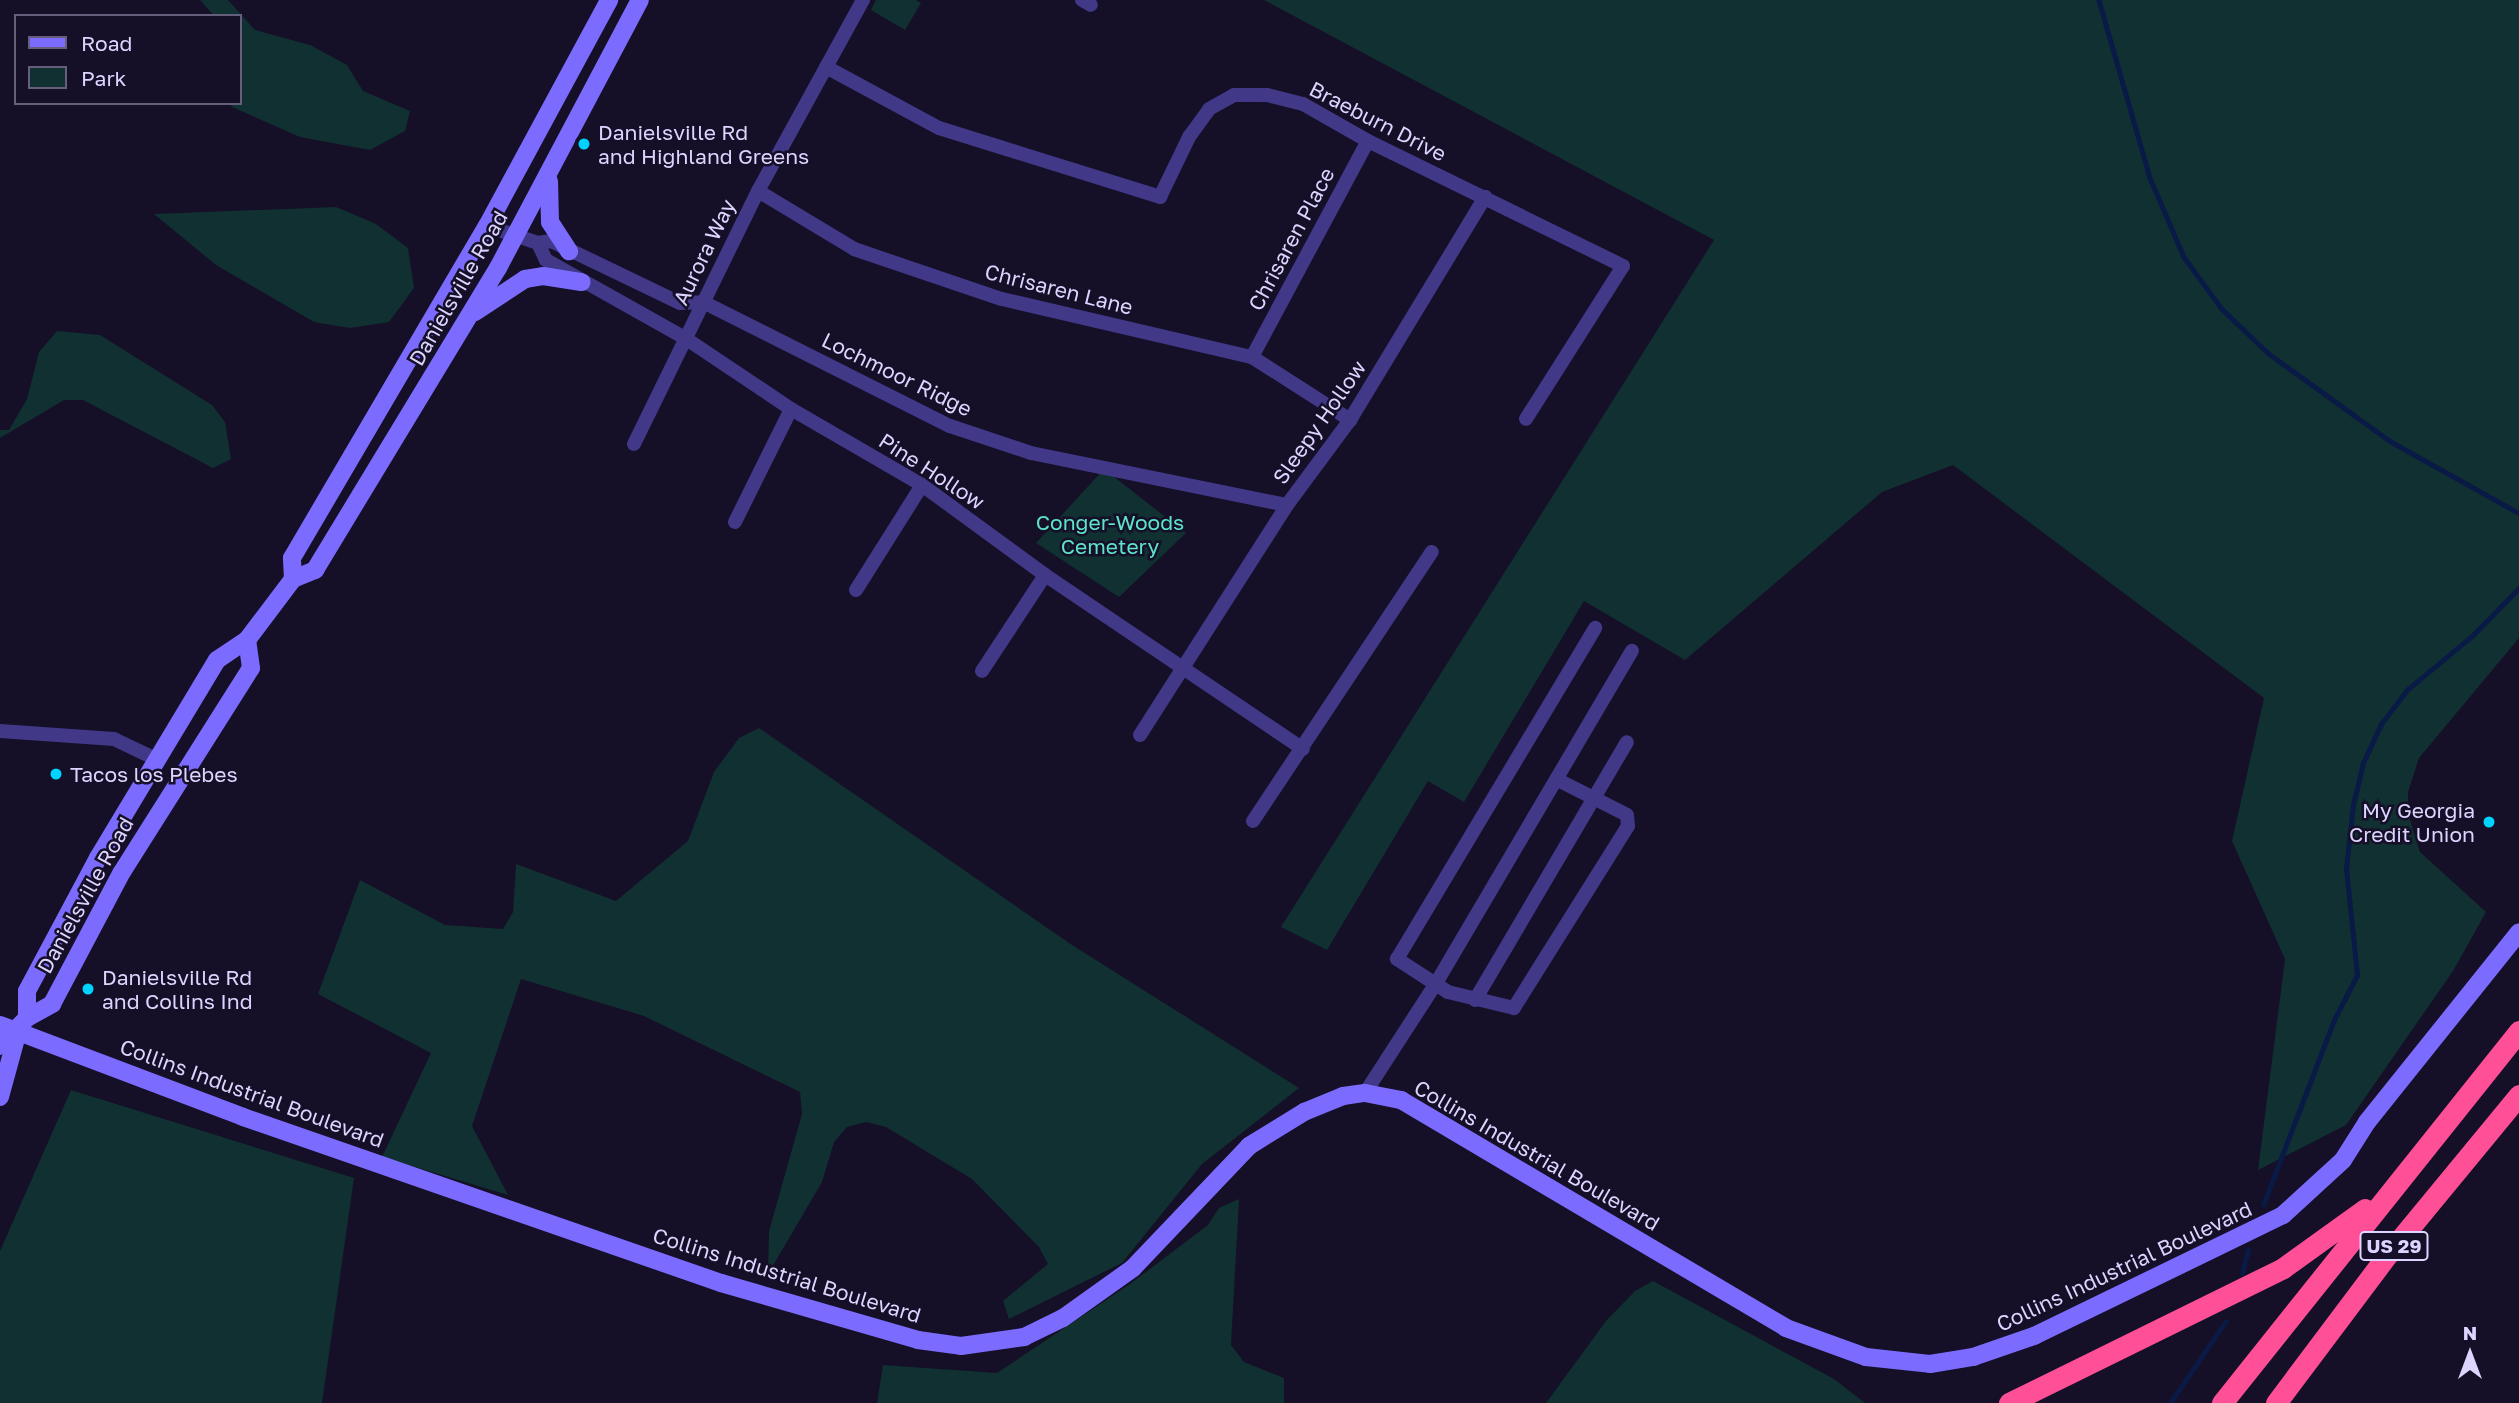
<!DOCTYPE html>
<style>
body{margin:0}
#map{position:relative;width:2519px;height:1403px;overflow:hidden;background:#150f27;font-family:"Golos Text",sans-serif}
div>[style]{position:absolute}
.green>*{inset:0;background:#113031}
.stream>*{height:4.5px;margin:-2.25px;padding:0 2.25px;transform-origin:2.25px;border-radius:2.25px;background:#091a46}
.street>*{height:14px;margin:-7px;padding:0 7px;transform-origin:7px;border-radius:7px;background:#413888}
.secondary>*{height:18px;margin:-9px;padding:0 9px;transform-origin:9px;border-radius:9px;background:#7b6cff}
.highway>*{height:21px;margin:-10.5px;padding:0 10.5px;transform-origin:10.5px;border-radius:10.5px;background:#ff5097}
.dots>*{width:19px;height:19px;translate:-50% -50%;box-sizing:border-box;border:4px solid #150f27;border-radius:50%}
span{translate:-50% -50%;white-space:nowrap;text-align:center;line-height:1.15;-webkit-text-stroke:5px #150f27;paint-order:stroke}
.shield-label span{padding:2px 5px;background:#150f27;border:2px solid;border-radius:5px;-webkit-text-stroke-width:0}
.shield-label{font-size:19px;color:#ddd5ff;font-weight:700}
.street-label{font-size:21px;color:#ddd5ff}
.poi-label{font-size:21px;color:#ddd5ff}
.left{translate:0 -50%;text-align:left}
.right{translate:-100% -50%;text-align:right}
.park-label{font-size:21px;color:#5ce4cc}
.legend{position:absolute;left:14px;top:14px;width:228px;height:91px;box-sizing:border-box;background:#150f27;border:2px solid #655e7d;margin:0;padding:9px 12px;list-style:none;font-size:21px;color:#ddd5ff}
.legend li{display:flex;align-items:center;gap:14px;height:35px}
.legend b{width:35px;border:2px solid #655e7d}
.north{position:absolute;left:2435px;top:1319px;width:70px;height:70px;-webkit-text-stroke:5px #150f27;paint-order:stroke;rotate:0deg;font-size:19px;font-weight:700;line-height:28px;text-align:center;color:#ddd5ff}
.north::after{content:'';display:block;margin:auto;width:24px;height:32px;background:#ddd5ff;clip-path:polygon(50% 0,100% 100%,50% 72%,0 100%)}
</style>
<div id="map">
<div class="green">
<div style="clip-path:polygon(200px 0,228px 0,255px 30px,310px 45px,347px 65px,363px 91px,410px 111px,405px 131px,370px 150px,300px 137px,232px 107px,229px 103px,240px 103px,240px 16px,214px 16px)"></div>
<div style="clip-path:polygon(876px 0,916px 0,921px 3px,905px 30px,871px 10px)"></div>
<div style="clip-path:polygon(1264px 0,2519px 0,2519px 638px,2419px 758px,2408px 792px,2408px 813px,2420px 852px,2486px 912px,2453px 971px,2346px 1125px,2258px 1170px,2285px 959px,2232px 841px,2264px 698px,1953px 465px,1882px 492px,1685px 660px,1584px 601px,1464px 802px,1428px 781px,1327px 950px,1281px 927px,1714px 240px)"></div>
<div style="clip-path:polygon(336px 207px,376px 224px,408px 248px,414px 288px,389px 322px,350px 328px,314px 322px,216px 265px,154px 214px)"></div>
<div style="clip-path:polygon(57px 331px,100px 335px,212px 405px,225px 422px,231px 459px,213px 468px,83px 400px,64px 400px,0 438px,0 430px,9px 430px,27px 399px,39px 352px)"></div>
<div style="clip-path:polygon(1104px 469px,1186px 533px,1119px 597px,1036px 543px)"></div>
<div style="clip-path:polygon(759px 728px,1072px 945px,1299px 1088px,1202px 1164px,1122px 1263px,1009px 1319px,1003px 1301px,1048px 1264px,1039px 1247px,972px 1179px,886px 1127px,866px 1122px,847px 1127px,834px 1142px,822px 1182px,768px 1274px,769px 1231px,802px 1114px,800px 1092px,644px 1016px,521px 979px,472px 1126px,508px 1195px,382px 1157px,431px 1053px,318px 994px,360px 880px,445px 925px,503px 929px,513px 912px,516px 864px,616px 901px,688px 841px,714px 772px,739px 738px)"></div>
<div style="clip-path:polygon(71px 1090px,354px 1178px,322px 1403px,0 1403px,0 1251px)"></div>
<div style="clip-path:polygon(1239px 1199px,1231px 1345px,1244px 1362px,1284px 1378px,1284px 1403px,877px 1403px,883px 1365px,997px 1373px,1130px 1284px,1208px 1225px,1219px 1208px)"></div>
<div style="clip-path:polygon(1653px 1281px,1834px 1379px,1865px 1403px,1546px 1403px,1606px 1321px,1635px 1291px)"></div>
</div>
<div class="stream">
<div style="left:2099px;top:0;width:185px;rotate:74deg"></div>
<div style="left:2150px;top:178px;width:86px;rotate:66.7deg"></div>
<div style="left:2184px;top:257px;width:64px;rotate:53.8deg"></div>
<div style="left:2222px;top:309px;width:64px;rotate:43.7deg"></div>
<div style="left:2268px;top:353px;width:150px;rotate:35.8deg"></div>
<div style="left:2390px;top:441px;width:148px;rotate:29.2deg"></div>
<div style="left:2263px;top:1205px;width:198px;rotate:-69deg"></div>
<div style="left:2334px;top:1020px;width:51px;rotate:-62.9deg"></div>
<div style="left:2357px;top:975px;width:107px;rotate:-95.9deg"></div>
<div style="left:2346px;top:869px;width:64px;rotate:-83.8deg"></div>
<div style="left:2353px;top:805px;width:43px;rotate:-76.6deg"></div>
<div style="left:2363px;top:763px;width:43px;rotate:-65.2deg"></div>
<div style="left:2381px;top:724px;width:43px;rotate:-52.6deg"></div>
<div style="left:2407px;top:690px;width:86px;rotate:-39.8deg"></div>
<div style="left:2473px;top:635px;width:66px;rotate:-45.6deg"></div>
<div style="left:2242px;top:1273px;width:24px;rotate:-75deg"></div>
<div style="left:2170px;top:1403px;width:99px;rotate:-55.7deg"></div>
</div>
<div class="street">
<div style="left:1082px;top:0;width:10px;rotate:29deg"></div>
<div style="left:826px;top:67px;width:128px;rotate:28.4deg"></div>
<div style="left:939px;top:128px;width:232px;rotate:17.3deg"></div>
<div style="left:1160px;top:197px;width:67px;rotate:-64.2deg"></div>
<div style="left:1189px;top:137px;width:34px;rotate:-54deg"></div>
<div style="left:1209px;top:109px;width:29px;rotate:-29deg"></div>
<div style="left:1234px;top:95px;width:33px"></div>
<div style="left:1267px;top:95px;width:37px;rotate:14deg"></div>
<div style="left:1303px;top:104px;width:75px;rotate:29.6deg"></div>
<div style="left:1368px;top:141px;width:284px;rotate:26.1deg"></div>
<div style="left:1623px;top:266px;width:181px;rotate:122.4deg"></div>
<div style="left:758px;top:191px;width:112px;rotate:31.1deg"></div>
<div style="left:854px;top:249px;width:156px;rotate:18.7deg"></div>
<div style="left:1002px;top:299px;width:257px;rotate:13.1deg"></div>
<div style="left:1252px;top:357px;width:117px;rotate:32.7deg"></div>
<div style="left:487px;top:226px;width:54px;rotate:18.4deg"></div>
<div style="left:538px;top:243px;width:13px;rotate:-9deg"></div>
<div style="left:551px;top:241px;width:143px;rotate:25.7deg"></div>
<div style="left:680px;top:303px;width:23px;rotate:-2deg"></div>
<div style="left:703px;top:302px;width:276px;rotate:26.7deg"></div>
<div style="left:950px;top:426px;width:85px;rotate:18.4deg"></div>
<div style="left:1031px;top:453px;width:261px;rotate:11.5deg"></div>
<div style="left:538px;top:243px;width:19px;rotate:65deg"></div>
<div style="left:546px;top:260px;width:159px;rotate:29.3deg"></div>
<div style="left:685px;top:338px;width:128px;rotate:33.8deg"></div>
<div style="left:791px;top:409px;width:151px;rotate:30.1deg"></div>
<div style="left:922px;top:485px;width:152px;rotate:36.2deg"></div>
<div style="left:1045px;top:575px;width:311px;rotate:34deg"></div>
<div style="left:1252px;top:357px;width:245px;rotate:-61.8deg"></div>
<div style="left:634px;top:444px;width:282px;rotate:-63.9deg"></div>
<div style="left:758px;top:191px;width:218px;rotate:-61.2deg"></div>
<div style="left:735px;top:522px;width:126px;rotate:-63.6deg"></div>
<div style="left:856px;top:590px;width:124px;rotate:-57.8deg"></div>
<div style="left:982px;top:671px;width:115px;rotate:-56.7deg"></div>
<div style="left:0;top:731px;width:114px;rotate:4deg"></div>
<div style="left:114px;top:739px;width:47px;rotate:25.5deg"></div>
<div style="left:1140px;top:735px;width:273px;rotate:-57.4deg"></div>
<div style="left:1287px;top:505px;width:106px;rotate:-53.5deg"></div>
<div style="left:1350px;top:420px;width:261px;rotate:-58.8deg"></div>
<div style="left:1558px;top:780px;width:77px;rotate:26.9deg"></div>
<div style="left:1627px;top:815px;width:11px;rotate:85deg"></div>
<div style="left:1628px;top:826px;width:215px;rotate:122.1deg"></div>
<div style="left:1514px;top:1008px;width:68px;rotate:-166.4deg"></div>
<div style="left:1448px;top:992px;width:61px;rotate:-147.1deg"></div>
<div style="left:1397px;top:959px;width:386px;rotate:-59.1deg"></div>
<div style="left:1253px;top:821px;width:323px;rotate:-56.4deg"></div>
<div style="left:1475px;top:1000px;width:299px;rotate:-59.5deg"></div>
<div style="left:1365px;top:1093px;width:129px;rotate:-57.1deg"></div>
<div style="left:1435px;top:985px;width:388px;rotate:-59.5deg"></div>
</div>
<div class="secondary">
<div style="left:549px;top:181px;width:41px;rotate:88.6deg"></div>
<div style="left:550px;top:222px;width:35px;rotate:57deg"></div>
<div style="left:475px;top:312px;width:60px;rotate:-33.4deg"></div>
<div style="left:525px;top:279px;width:18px;rotate:-9deg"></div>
<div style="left:543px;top:276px;width:39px;rotate:9deg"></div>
<div style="left:293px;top:579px;width:24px;rotate:-22deg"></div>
<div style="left:315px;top:570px;width:353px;rotate:-58.8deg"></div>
<div style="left:498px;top:268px;width:303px;rotate:-62.1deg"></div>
<div style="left:27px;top:1018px;width:27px;rotate:-90deg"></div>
<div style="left:27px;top:991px;width:151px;rotate:-61.9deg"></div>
<div style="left:98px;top:858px;width:231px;rotate:-59deg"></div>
<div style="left:217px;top:660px;width:36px;rotate:-34deg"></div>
<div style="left:247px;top:640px;width:76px;rotate:-53deg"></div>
<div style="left:293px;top:579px;width:21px;rotate:-93deg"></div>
<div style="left:292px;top:558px;width:385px;rotate:-59.6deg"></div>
<div style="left:487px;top:226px;width:257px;rotate:-61.6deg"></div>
<div style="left:0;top:1025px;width:260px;rotate:20.7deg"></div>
<div style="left:243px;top:1117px;width:506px;rotate:19.15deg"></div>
<div style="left:721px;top:1283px;width:205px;rotate:16.1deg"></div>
<div style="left:918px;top:1340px;width:43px;rotate:7.9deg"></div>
<div style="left:961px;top:1346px;width:64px;rotate:-8.1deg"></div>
<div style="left:1024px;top:1337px;width:43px;rotate:-26deg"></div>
<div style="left:1063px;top:1318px;width:86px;rotate:-35.5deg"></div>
<div style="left:1133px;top:1268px;width:168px;rotate:-46.4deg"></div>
<div style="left:1249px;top:1146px;width:65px;rotate:-31.7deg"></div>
<div style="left:1304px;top:1112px;width:42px;rotate:-22.3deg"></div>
<div style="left:1343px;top:1096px;width:22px;rotate:-8deg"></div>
<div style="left:1365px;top:1093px;width:37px;rotate:11deg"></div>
<div style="left:1401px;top:1100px;width:447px;rotate:30.6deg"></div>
<div style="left:1786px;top:1328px;width:85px;rotate:19.9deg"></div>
<div style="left:1866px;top:1357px;width:64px;rotate:6.2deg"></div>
<div style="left:1930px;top:1364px;width:44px;rotate:-9.2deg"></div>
<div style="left:1973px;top:1357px;width:65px;rotate:-19deg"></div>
<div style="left:2034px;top:1336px;width:277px;rotate:-25.9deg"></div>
<div style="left:2283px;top:1215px;width:81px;rotate:-42.5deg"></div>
<div style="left:2343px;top:1160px;width:45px;rotate:-57.7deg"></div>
<div style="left:2367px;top:1122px;width:243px;rotate:-51.3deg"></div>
<div style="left:0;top:1046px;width:39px;rotate:-46deg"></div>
<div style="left:27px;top:1018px;width:29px;rotate:-29deg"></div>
<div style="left:52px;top:1004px;width:149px;rotate:-62.1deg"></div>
<div style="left:122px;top:872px;width:241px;rotate:-57.7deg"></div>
<div style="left:251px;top:668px;width:28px;rotate:-98deg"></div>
<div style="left:0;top:1097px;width:68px;rotate:-74.7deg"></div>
</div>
<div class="highway">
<div style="left:2009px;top:1403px;width:305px;rotate:-26.2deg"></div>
<div style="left:2283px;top:1268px;width:101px;rotate:-35.7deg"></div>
<div style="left:2222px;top:1403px;width:476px;rotate:-51.4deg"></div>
<div style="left:2276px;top:1403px;width:186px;rotate:-53.1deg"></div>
<div style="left:2388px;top:1254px;width:206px;rotate:-50.5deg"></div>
</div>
<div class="dots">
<div style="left:584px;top:144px;background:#01d3ff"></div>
<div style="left:56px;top:774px;background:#01d3ff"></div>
<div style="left:2489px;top:822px;background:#01d3ff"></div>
<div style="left:88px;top:989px;background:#01d3ff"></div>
</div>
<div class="shield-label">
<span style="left:2394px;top:1246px">US 29</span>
</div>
<div class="street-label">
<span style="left:1378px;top:121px;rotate:27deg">Braeburn Drive</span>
<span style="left:1291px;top:239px;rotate:-62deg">Chrisaren Place</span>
<span style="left:704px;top:252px;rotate:-64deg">Aurora Way</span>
<span style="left:458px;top:288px;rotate:-60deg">Danielsville Road</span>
<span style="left:1059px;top:289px;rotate:14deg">Chrisaren Lane</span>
<span style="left:897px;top:374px;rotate:26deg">Lochmoor Ridge</span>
<span style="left:1319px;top:422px;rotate:-55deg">Sleepy Hollow</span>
<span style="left:932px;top:471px;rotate:33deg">Pine Hollow</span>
<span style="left:85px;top:895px;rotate:-61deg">Danielsville Road</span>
<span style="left:252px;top:1093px;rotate:20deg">Collins Industrial Boulevard</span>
<span style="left:1537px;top:1155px;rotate:30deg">Collins Industrial Boulevard</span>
<span style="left:2124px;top:1266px;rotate:-25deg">Collins Industrial Boulevard</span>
<span style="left:787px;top:1275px;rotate:17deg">Collins Industrial Boulevard</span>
</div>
<div class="poi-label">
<span class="left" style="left:598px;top:144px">Danielsville Rd<br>and Highland Greens</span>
<span class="left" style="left:70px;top:774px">Tacos los Plebes</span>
<span class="right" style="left:2475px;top:822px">My Georgia<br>Credit Union</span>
<span class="left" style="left:102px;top:989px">Danielsville Rd<br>and Collins Ind</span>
</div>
<div class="park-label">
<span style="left:1110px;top:534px">Conger-Woods<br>Cemetery</span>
</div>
<ul class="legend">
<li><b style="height:9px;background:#7b6cff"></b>Road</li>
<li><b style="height:19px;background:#113031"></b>Park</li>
</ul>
<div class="north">N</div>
</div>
